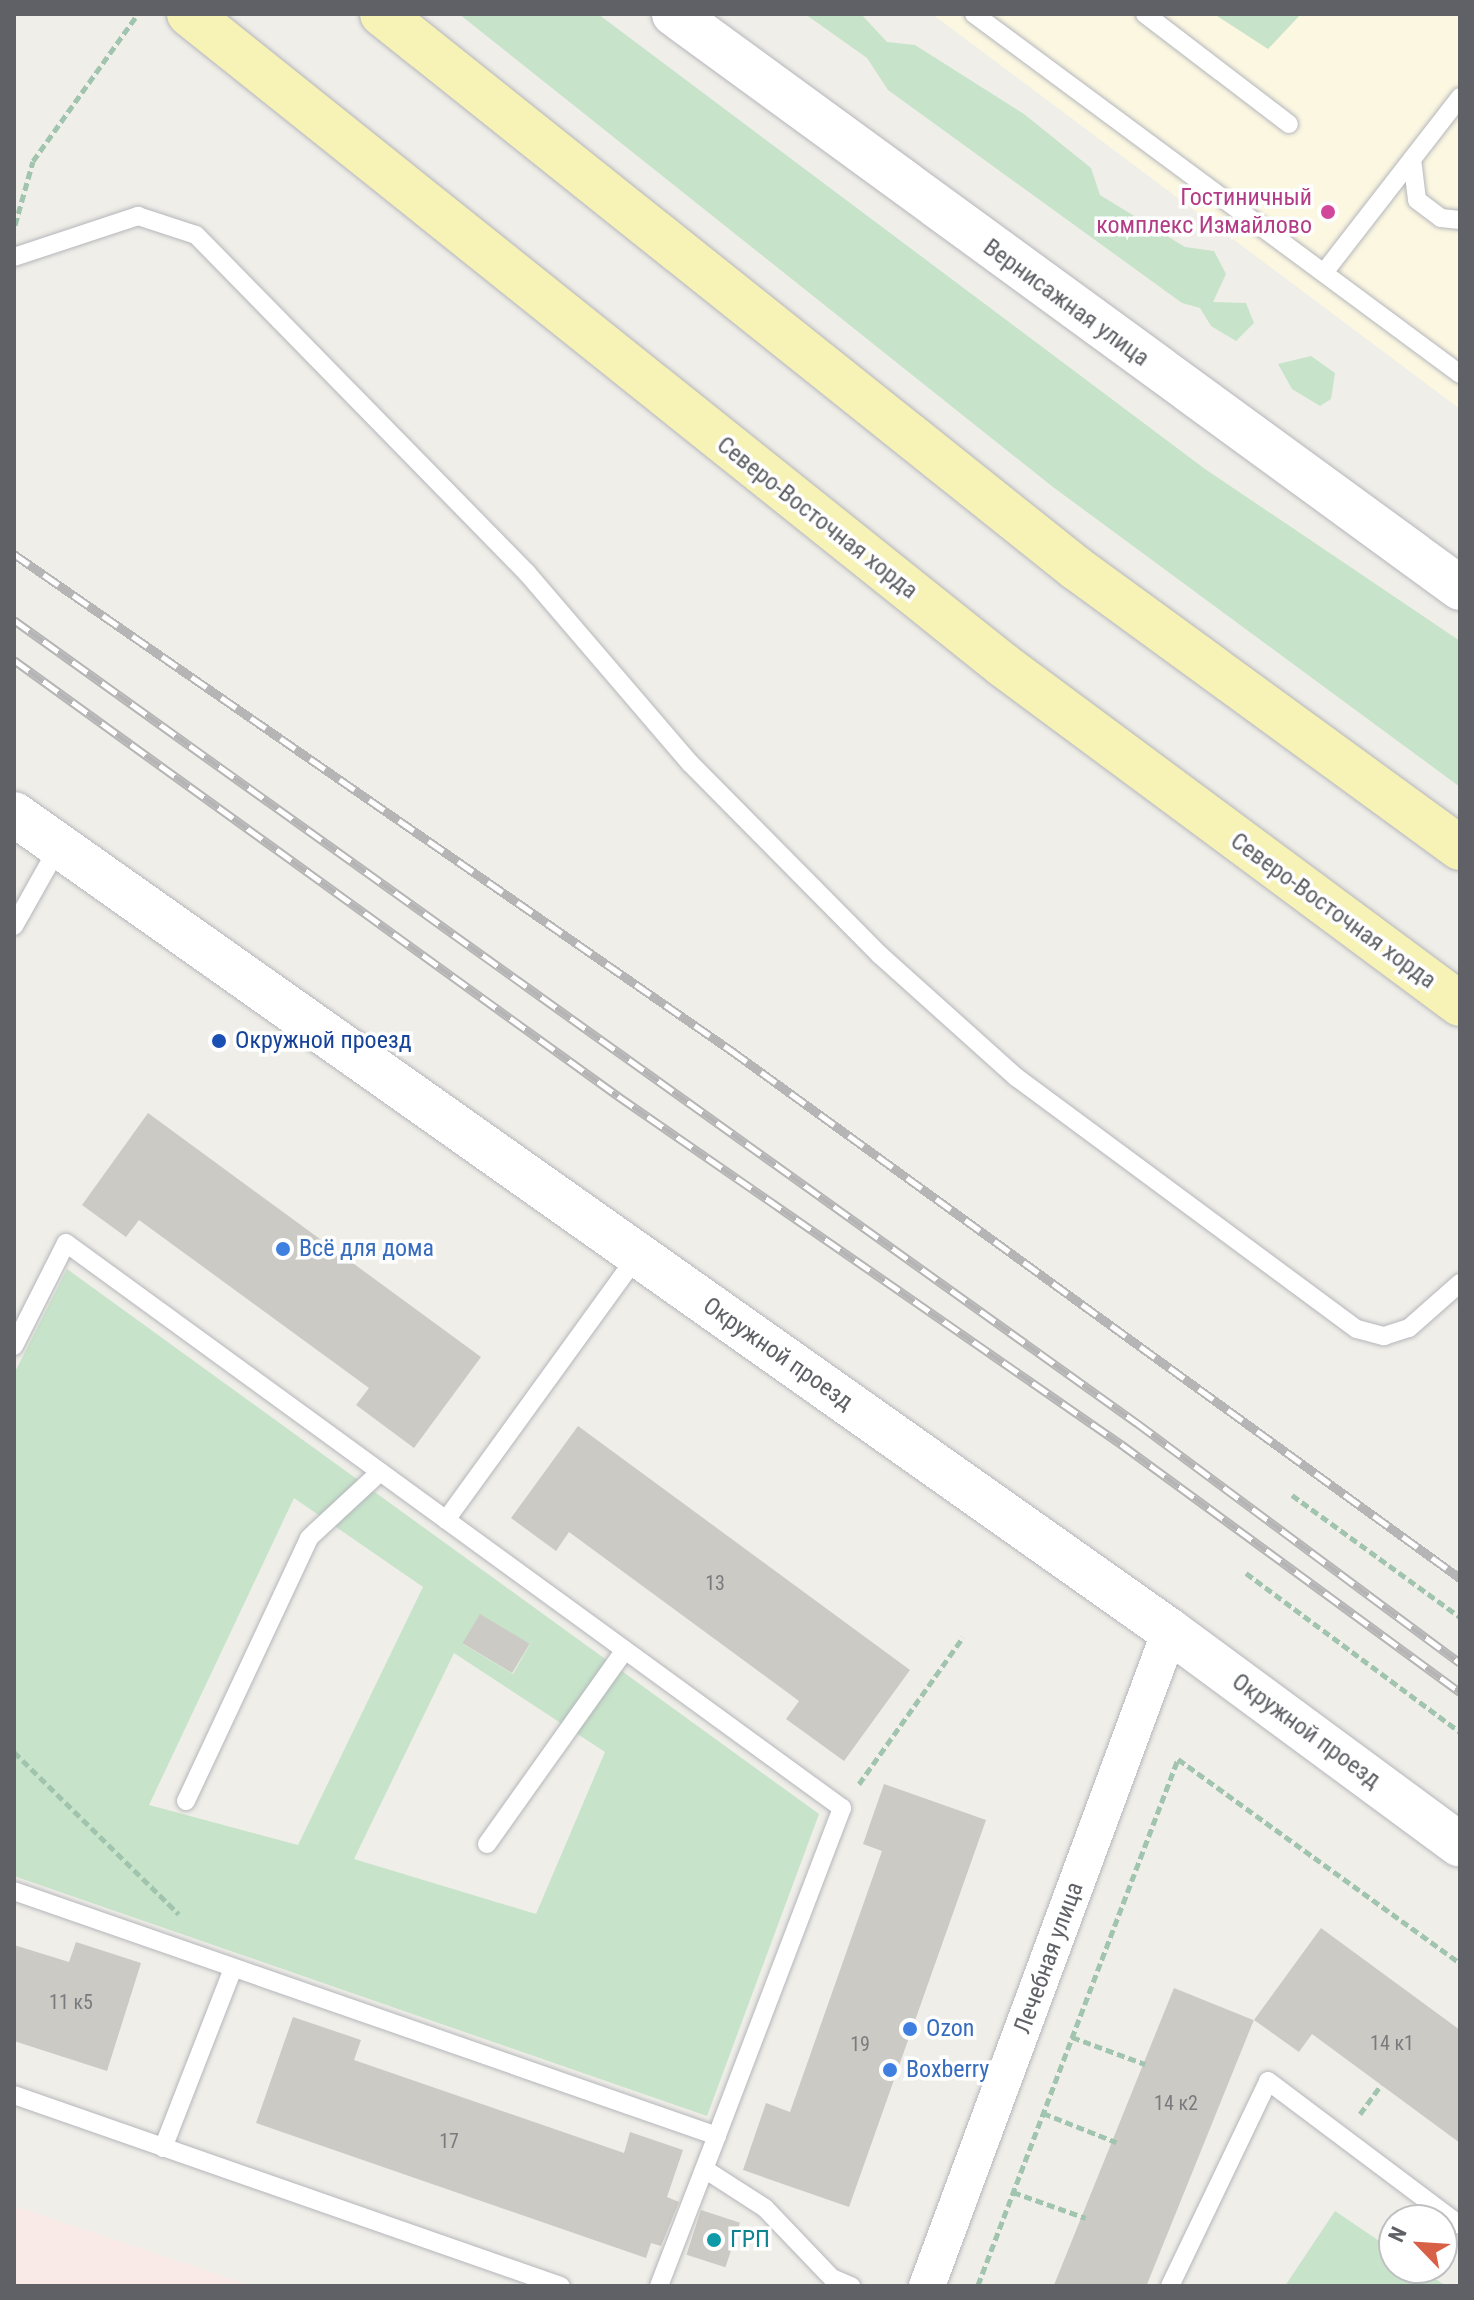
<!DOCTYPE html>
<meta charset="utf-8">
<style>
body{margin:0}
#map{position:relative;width:1474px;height:2300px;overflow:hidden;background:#efeee8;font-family:"Roboto Condensed",sans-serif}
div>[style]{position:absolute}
.commercial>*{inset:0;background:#fbf7e1}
.medical>*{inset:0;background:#f9eae7}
.green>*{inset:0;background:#c7e4ca}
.building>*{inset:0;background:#cbcac4;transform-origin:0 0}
.path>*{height:5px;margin-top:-2.5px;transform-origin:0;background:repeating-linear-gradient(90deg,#a1c4ae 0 8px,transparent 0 12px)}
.roads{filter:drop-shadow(0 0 2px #b5b6bb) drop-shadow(0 0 2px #b5b6bb)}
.service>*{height:18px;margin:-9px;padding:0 9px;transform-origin:9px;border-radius:9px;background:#fff}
.minor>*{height:36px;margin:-18px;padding:0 18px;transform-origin:18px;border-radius:18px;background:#fff}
.tertiary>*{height:44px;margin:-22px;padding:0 22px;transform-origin:22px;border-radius:22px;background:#fff}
.primary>*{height:44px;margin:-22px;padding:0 22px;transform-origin:22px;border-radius:22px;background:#f7f2b6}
.rail>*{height:9px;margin-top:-4.5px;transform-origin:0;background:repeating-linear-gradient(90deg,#fff 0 18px,#b5b5b6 0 36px);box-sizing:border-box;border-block:2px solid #b5b5b6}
.dots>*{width:22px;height:22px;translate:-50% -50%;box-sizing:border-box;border:4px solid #fff;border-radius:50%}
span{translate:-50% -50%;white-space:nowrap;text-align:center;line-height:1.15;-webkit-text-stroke:7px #fff;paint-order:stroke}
.number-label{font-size:20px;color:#7a7b7e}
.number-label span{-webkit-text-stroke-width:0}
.hotel-label{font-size:24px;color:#b23c85}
.right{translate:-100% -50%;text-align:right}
.street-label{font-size:24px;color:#5f6166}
.transit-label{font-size:24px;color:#164399}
.left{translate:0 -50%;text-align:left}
.shop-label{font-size:24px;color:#366cbe}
.culture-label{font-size:24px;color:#0d838f}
.frame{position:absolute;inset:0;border:16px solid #5f6166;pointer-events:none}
.north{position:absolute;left:1378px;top:2204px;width:80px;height:80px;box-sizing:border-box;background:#fff;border:2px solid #bfc0c2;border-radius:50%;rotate:295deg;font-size:22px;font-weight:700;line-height:32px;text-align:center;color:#5f6166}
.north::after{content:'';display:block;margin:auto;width:28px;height:36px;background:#d76046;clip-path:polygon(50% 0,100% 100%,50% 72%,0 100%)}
</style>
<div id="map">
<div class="commercial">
<div style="clip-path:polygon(932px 14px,1460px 14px,1460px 409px)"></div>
</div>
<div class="medical">
<div style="clip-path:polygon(14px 2206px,252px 2286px,14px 2286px)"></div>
</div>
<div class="green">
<div style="clip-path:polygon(459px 14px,598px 14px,1205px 469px,1460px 641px,1460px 787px,1053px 487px)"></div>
<div style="clip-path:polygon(805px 14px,861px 14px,887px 42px,915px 45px,1024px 114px,1091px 168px,1100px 195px,1185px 247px,1214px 251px,1226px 274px,1213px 302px,1246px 303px,1254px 323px,1236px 341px,1211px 326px,1200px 308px,1182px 303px,888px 90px,867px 58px)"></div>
<div style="clip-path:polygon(1214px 14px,1301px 14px,1268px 49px)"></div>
<div style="clip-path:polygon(1311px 356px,1335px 373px,1331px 399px,1320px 406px,1292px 389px,1278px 364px)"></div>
<div style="clip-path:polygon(evenodd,67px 1269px,819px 1814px,707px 2116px,14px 1876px,14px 1374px,67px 1269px,294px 1498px,423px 1587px,298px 1845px,149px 1805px,294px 1498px,67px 1269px,480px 1615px,530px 1644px,513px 1674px,463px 1644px,480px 1615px,67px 1269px,454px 1653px,605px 1752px,536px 1914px,354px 1859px,454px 1653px)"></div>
<div style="clip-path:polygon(1335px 2211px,1394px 2251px,1394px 2268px,1419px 2268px,1446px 2286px,1285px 2286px)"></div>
</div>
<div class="building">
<div style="clip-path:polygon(148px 1113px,481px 1357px,414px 1448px,356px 1405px,369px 1388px,139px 1220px,126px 1237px,82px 1205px)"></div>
<div style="clip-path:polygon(578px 1426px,910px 1670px,844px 1761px,786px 1719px,799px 1701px,569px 1532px,556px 1551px,511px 1518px)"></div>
<div style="left:480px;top:1614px;width:58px;height:34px;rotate:31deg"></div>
<div style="clip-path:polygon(884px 1784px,986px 1820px,849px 2207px,743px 2170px,766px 2103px,790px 2112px,882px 1851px,863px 1844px)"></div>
<div style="clip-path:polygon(1321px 1928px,1460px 2030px,1460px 2143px,1312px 2034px,1299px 2052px,1254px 2020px)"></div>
<div style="clip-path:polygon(76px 1942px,141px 1963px,107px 2071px,14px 2041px,14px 1945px,69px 1962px)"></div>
<div style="left:1174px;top:1988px;width:86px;height:319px;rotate:22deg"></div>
<div style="clip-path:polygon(293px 2017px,361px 2040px,354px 2060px,624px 2153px,630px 2132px,683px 2150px,667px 2197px,679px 2202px,661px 2246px,651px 2243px,646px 2258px,256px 2123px)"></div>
<div style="left:701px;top:2210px;width:41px;height:47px;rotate:18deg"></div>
</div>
<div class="path">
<div style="left:15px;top:225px;width:66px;rotate:-74.3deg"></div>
<div style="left:33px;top:161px;width:181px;rotate:-54.5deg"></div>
<div style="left:1292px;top:1495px;width:208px;rotate:36deg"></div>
<div style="left:1246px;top:1573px;width:267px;rotate:36.6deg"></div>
<div style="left:14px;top:1752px;width:231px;rotate:44.5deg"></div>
<div style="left:859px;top:1784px;width:180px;rotate:-54.7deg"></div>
<div style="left:1072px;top:2037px;width:78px;rotate:20.3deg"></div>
<div style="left:1043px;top:2113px;width:79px;rotate:21.7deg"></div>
<div style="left:1360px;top:2114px;width:36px;rotate:-54deg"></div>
<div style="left:1013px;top:2192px;width:77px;rotate:19.6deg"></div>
<div style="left:978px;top:2285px;width:563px;rotate:-69.18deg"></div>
<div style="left:1178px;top:1759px;width:348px;rotate:35.9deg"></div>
</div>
<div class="roads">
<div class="service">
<div style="left:974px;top:14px;width:605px;rotate:36.53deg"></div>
<div style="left:1145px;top:14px;width:181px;rotate:37.4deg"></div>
<div style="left:1412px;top:159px;width:41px;rotate:83deg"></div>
<div style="left:1417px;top:200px;width:30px;rotate:37deg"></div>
<div style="left:1441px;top:218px;width:19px;rotate:6deg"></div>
<div style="left:14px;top:257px;width:131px;rotate:-18.3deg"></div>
<div style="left:138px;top:216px;width:61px;rotate:18.1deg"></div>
<div style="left:196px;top:235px;width:473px;rotate:45.6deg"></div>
<div style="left:527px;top:573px;width:250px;rotate:49.4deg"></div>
<div style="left:690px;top:763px;width:270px;rotate:45.3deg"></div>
<div style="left:880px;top:955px;width:183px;rotate:41.9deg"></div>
<div style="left:1016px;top:1077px;width:424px;rotate:36.5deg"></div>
<div style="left:1357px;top:1329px;width:28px;rotate:15deg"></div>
<div style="left:1384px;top:1336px;width:26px;rotate:-18deg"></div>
<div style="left:1409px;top:1328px;width:68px;rotate:-41.4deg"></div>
<div style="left:1326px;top:270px;width:219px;rotate:-52.2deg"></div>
<div style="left:14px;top:926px;width:92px;rotate:-60.6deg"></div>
<div style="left:14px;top:1346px;width:115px;rotate:-63.2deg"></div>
<div style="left:66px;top:1243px;width:960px;rotate:36.06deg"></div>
<div style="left:842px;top:1808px;width:351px;rotate:110.9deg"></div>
<div style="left:717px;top:2136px;width:744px;rotate:-160.79deg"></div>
<div style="left:446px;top:1520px;width:327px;rotate:-54.1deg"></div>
<div style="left:186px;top:1801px;width:290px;rotate:-64.9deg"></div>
<div style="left:309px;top:1538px;width:97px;rotate:-42.9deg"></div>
<div style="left:487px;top:1844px;width:238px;rotate:-54.6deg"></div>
<div style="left:14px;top:2095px;width:579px;rotate:19.25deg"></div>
<div style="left:163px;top:2148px;width:193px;rotate:-68.7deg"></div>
<div style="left:706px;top:2170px;width:70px;rotate:32.8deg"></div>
<div style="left:765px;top:2208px;width:97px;rotate:46.3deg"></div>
<div style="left:832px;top:2278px;width:21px;rotate:23deg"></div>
<div style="left:659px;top:2286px;width:161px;rotate:-68.9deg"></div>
<div style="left:1170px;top:2286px;width:227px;rotate:-64.4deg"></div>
<div style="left:1268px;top:2081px;width:240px;rotate:36.9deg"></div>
</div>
<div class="minor">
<div style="left:927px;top:2286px;width:699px;rotate:-69.65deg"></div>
</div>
<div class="tertiary">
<div style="left:674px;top:14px;width:973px;rotate:36.14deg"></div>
<div style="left:14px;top:814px;width:1416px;rotate:35.25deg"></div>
<div style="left:1170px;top:1631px;width:360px;rotate:36.4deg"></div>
</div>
<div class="primary">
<div style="left:189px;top:14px;width:1042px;rotate:38.65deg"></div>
<div style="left:1003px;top:665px;width:569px;rotate:36.57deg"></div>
<div style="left:382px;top:14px;width:888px;rotate:38.6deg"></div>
<div style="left:1076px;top:568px;width:475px;rotate:36.1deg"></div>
</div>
</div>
<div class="rail">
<div style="left:14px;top:554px;width:873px;rotate:34.69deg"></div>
<div style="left:732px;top:1051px;width:899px;rotate:35.9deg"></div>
<div style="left:14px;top:620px;width:1381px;rotate:35.57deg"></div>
<div style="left:1137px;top:1423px;width:402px;rotate:36.6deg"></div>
<div style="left:14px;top:660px;width:745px;rotate:35.82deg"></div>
<div style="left:618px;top:1096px;width:612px;rotate:34.68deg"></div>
<div style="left:1121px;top:1444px;width:420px;rotate:36.2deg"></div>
</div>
<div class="dots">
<div style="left:1328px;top:212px;background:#d1479c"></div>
<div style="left:219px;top:1041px;background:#1a4fb4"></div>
<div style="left:283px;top:1249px;background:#3f7fe0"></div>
<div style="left:910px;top:2029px;background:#3f7fe0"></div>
<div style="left:890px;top:2070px;background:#3f7fe0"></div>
<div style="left:714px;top:2240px;background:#0f9aa8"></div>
</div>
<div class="number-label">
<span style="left:715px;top:1583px">13</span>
<span style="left:71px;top:2002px">11 к5</span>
<span style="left:1392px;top:2043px">14 к1</span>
<span style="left:860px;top:2044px">19</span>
<span style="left:1176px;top:2103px">14 к2</span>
<span style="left:449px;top:2141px">17</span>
</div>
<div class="hotel-label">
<span class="right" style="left:1312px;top:212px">Гостиничный<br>комплекс Измайлово</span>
</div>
<div class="street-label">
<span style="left:1066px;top:303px;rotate:36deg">Вернисажная улица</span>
<span style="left:817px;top:518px;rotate:38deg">Северо-Восточная хорда</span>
<span style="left:1333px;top:911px;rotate:36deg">Северо-Восточная хорда</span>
<span style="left:778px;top:1354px;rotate:35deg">Окружной проезд</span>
<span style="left:1306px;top:1731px;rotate:36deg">Окружной проезд</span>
<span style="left:1049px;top:1958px;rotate:-70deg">Лечебная улица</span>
</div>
<div class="transit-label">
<span class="left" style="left:235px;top:1041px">Окружной проезд</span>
</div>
<div class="shop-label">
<span class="left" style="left:299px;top:1249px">Всё для дома</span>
<span class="left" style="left:926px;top:2029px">Ozon</span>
<span class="left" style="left:906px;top:2070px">Boxberry</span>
</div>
<div class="culture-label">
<span class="left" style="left:730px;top:2240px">ГРП</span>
</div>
<div class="frame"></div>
<div class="north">N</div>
</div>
